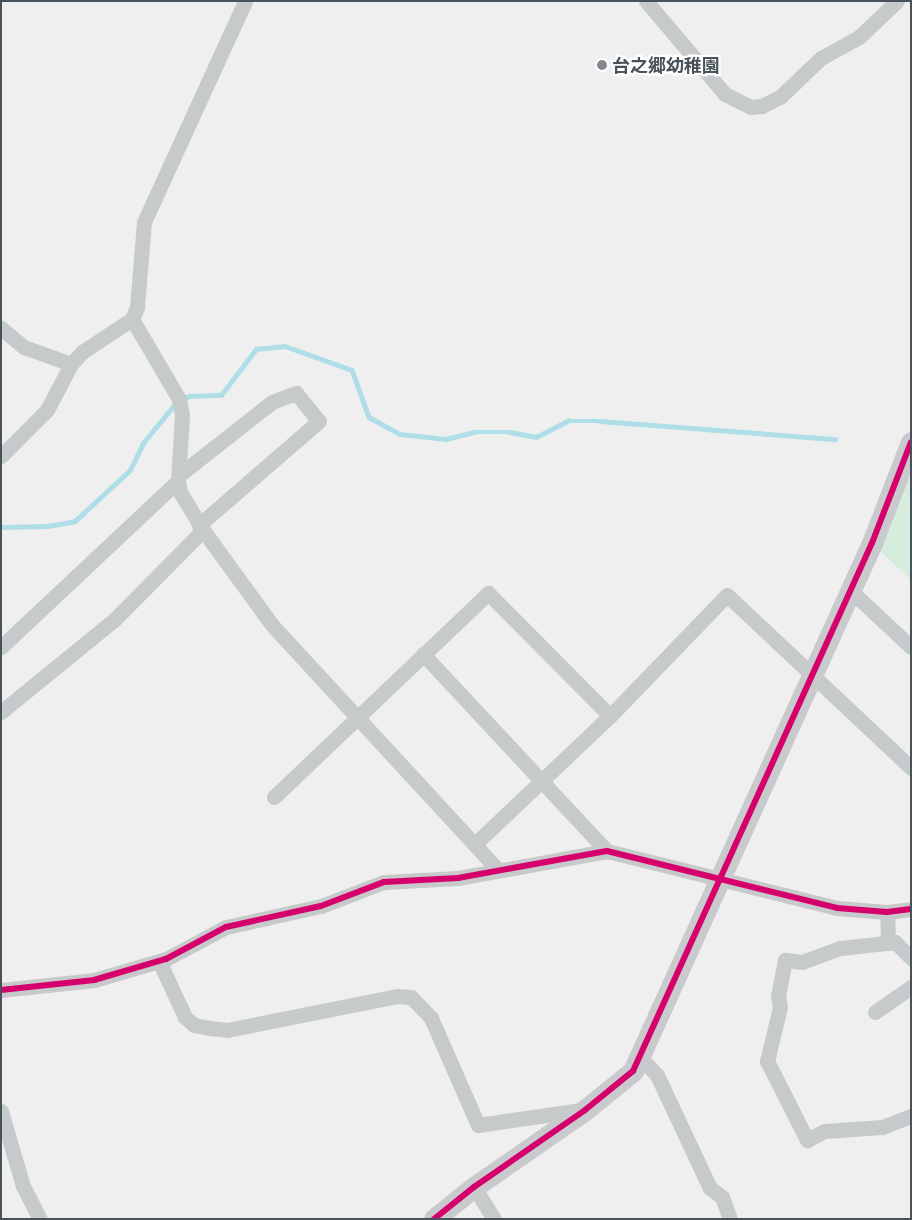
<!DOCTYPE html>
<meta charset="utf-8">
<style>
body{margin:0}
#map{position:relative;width:912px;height:1220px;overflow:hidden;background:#f0efef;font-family:"Open Sans","Noto Sans JP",sans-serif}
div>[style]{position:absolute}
.green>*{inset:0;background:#d6eddd}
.stream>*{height:4.5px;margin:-2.25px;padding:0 2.25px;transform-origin:2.25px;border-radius:2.25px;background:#aedee7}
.street>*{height:15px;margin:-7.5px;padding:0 7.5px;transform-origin:7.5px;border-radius:7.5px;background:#c7cacb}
.secondary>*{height:21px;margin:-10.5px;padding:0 10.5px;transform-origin:10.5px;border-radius:10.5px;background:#c8cacd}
.cycleway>*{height:6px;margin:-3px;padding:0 3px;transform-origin:3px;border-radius:3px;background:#d6006c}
.dots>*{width:14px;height:14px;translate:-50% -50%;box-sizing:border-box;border:2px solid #fff;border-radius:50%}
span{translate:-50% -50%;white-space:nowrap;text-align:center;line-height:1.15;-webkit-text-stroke:4.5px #fff;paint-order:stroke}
.poi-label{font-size:18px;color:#48525a;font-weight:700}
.left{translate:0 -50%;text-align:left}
.frame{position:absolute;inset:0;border:2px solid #48525a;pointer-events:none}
</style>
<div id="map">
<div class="green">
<div style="clip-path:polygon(911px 466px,911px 580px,878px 549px)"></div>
</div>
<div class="stream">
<div style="left:183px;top:400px;width:7px;rotate:-34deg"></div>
<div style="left:189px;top:396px;width:32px;rotate:-2deg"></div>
<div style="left:221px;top:395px;width:58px;rotate:-52.7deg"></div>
<div style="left:256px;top:349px;width:29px;rotate:-6deg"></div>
<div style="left:285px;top:346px;width:71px;rotate:19.7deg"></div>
<div style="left:352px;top:370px;width:50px;rotate:70.1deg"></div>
<div style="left:369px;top:417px;width:35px;rotate:29deg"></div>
<div style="left:400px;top:434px;width:46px;rotate:6.2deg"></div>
<div style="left:446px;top:439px;width:30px;rotate:-14deg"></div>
<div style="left:475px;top:432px;width:34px"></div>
<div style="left:509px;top:432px;width:27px;rotate:10deg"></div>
<div style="left:536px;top:437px;width:36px;rotate:-27deg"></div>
<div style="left:568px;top:421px;width:32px"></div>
<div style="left:600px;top:421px;width:236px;rotate:4.4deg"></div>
<div style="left:1px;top:527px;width:47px;rotate:-1.2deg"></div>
<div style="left:48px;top:526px;width:27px;rotate:-10deg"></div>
<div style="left:75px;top:521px;width:75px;rotate:-42.8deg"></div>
<div style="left:130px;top:470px;width:30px;rotate:-64deg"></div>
<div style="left:143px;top:443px;width:52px;rotate:-50.5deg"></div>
</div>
<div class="street">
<div style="left:646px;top:1px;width:122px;rotate:49.7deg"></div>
<div style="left:725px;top:94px;width:29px;rotate:27deg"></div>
<div style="left:751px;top:107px;width:11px;rotate:-5deg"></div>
<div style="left:762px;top:106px;width:20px;rotate:-27deg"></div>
<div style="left:780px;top:97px;width:57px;rotate:-43.6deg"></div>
<div style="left:821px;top:58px;width:43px;rotate:-28.9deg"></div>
<div style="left:859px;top:37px;width:52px;rotate:-43.5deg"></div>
<div style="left:132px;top:319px;width:93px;rotate:59.6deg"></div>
<div style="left:179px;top:399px;width:16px;rotate:79deg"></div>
<div style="left:182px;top:415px;width:66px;rotate:93.5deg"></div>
<div style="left:178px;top:481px;width:11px;rotate:80deg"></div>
<div style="left:180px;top:492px;width:44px;rotate:58.8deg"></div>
<div style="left:203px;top:530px;width:117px;rotate:54deg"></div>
<div style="left:272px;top:625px;width:333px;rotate:47.3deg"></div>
<div style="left:1px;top:328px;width:30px;rotate:40deg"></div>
<div style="left:24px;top:347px;width:50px;rotate:19.9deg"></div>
<div style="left:1px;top:456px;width:65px;rotate:-45deg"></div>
<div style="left:47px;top:410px;width:52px;rotate:-62.4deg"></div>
<div style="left:71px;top:364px;width:16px;rotate:-47deg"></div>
<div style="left:82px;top:352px;width:60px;rotate:-33.4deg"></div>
<div style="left:132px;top:319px;width:13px;rotate:-67deg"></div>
<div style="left:137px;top:307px;width:85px;rotate:-85.3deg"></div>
<div style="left:144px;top:222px;width:243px;rotate:-65.4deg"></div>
<div style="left:179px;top:475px;width:118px;rotate:-38.1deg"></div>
<div style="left:272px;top:402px;width:26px;rotate:-21deg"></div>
<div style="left:296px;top:393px;width:36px;rotate:51deg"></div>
<div style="left:319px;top:421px;width:159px;rotate:139.1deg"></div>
<div style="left:851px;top:591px;width:82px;rotate:43deg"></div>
<div style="left:1px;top:647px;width:243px;rotate:-43.2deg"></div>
<div style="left:423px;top:654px;width:270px;rotate:47deg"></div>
<div style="left:1px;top:712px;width:146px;rotate:-39.2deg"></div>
<div style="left:114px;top:620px;width:127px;rotate:-45.3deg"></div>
<div style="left:274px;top:797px;width:296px;rotate:-43.6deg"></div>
<div style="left:488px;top:593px;width:173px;rotate:45.2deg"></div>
<div style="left:476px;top:843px;width:185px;rotate:-43.5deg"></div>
<div style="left:610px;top:716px;width:168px;rotate:-46deg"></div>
<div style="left:727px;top:595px;width:253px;rotate:43.2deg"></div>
<div style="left:887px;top:912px;width:31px;rotate:88deg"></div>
<div style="left:911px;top:958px;width:23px;rotate:-135deg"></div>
<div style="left:895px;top:942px;width:55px;rotate:173.8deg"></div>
<div style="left:840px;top:948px;width:40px;rotate:159.8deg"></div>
<div style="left:802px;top:962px;width:17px;rotate:-173deg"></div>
<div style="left:785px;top:960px;width:36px;rotate:101deg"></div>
<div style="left:778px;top:995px;width:12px;rotate:81deg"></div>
<div style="left:780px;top:1007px;width:56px;rotate:103.5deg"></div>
<div style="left:767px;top:1061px;width:89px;rotate:63.1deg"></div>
<div style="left:807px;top:1140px;width:20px;rotate:-27deg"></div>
<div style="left:825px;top:1131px;width:57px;rotate:-4deg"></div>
<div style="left:882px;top:1127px;width:31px;rotate:-21deg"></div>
<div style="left:159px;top:961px;width:62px;rotate:65.1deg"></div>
<div style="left:185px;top:1017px;width:12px;rotate:42deg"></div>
<div style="left:194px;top:1025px;width:15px;rotate:11deg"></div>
<div style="left:209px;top:1028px;width:18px;rotate:6deg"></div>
<div style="left:227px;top:1030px;width:173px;rotate:-11.3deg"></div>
<div style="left:397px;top:996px;width:14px;rotate:4deg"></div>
<div style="left:411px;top:997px;width:29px;rotate:46deg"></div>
<div style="left:431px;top:1018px;width:117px;rotate:66.3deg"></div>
<div style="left:478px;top:1125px;width:104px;rotate:-8.3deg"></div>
<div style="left:1px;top:990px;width:94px;rotate:-6.1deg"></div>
<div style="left:94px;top:980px;width:75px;rotate:-16.3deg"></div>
<div style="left:166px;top:959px;width:68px;rotate:-28.1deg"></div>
<div style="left:226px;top:927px;width:97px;rotate:-12.5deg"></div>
<div style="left:321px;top:906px;width:67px;rotate:-20.9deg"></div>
<div style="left:384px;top:882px;width:74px;rotate:-3.1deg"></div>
<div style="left:458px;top:878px;width:151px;rotate:-10.3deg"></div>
<div style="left:607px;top:851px;width:237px;rotate:13.9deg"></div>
<div style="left:837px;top:908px;width:50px;rotate:4.6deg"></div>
<div style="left:887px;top:912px;width:24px;rotate:-7deg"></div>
<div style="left:875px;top:1012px;width:44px;rotate:-34.8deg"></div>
<div style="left:641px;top:1058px;width:23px;rotate:47deg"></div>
<div style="left:657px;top:1075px;width:125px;rotate:64.9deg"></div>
<div style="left:710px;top:1188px;width:15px;rotate:37deg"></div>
<div style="left:722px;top:1197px;width:23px;rotate:70deg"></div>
<div style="left:1px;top:1111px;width:78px;rotate:73.7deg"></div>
<div style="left:23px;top:1186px;width:37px;rotate:63deg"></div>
<div style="left:474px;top:1187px;width:38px;rotate:58deg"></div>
</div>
<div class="secondary">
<div style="left:434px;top:1219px;width:51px;rotate:-38.7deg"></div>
<div style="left:474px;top:1187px;width:135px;rotate:-34.7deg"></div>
<div style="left:585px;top:1110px;width:62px;rotate:-39.1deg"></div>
<div style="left:633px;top:1071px;width:580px;rotate:-65.65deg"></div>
<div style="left:872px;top:543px;width:108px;rotate:-68.9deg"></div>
</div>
<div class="cycleway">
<div style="left:1px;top:990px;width:94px;rotate:-6.1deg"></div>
<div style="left:94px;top:980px;width:75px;rotate:-16.3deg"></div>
<div style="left:166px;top:959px;width:68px;rotate:-28.1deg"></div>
<div style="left:226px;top:927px;width:97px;rotate:-12.5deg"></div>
<div style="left:321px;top:906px;width:67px;rotate:-20.9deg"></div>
<div style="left:384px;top:882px;width:74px;rotate:-3.1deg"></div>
<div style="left:458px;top:878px;width:151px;rotate:-10.3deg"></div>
<div style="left:607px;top:851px;width:237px;rotate:13.9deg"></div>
<div style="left:837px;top:908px;width:50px;rotate:4.6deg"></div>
<div style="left:887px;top:912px;width:24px;rotate:-7deg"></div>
<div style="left:434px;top:1219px;width:51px;rotate:-38.7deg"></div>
<div style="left:474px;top:1187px;width:135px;rotate:-34.7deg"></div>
<div style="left:585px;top:1110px;width:62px;rotate:-39.1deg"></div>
<div style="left:633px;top:1071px;width:580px;rotate:-65.65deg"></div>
<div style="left:872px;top:543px;width:108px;rotate:-68.9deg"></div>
</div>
<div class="dots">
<div style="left:602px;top:65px;background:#83898e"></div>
</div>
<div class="poi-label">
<span class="left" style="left:612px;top:65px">台之郷幼稚園</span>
</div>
<div class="frame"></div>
</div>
